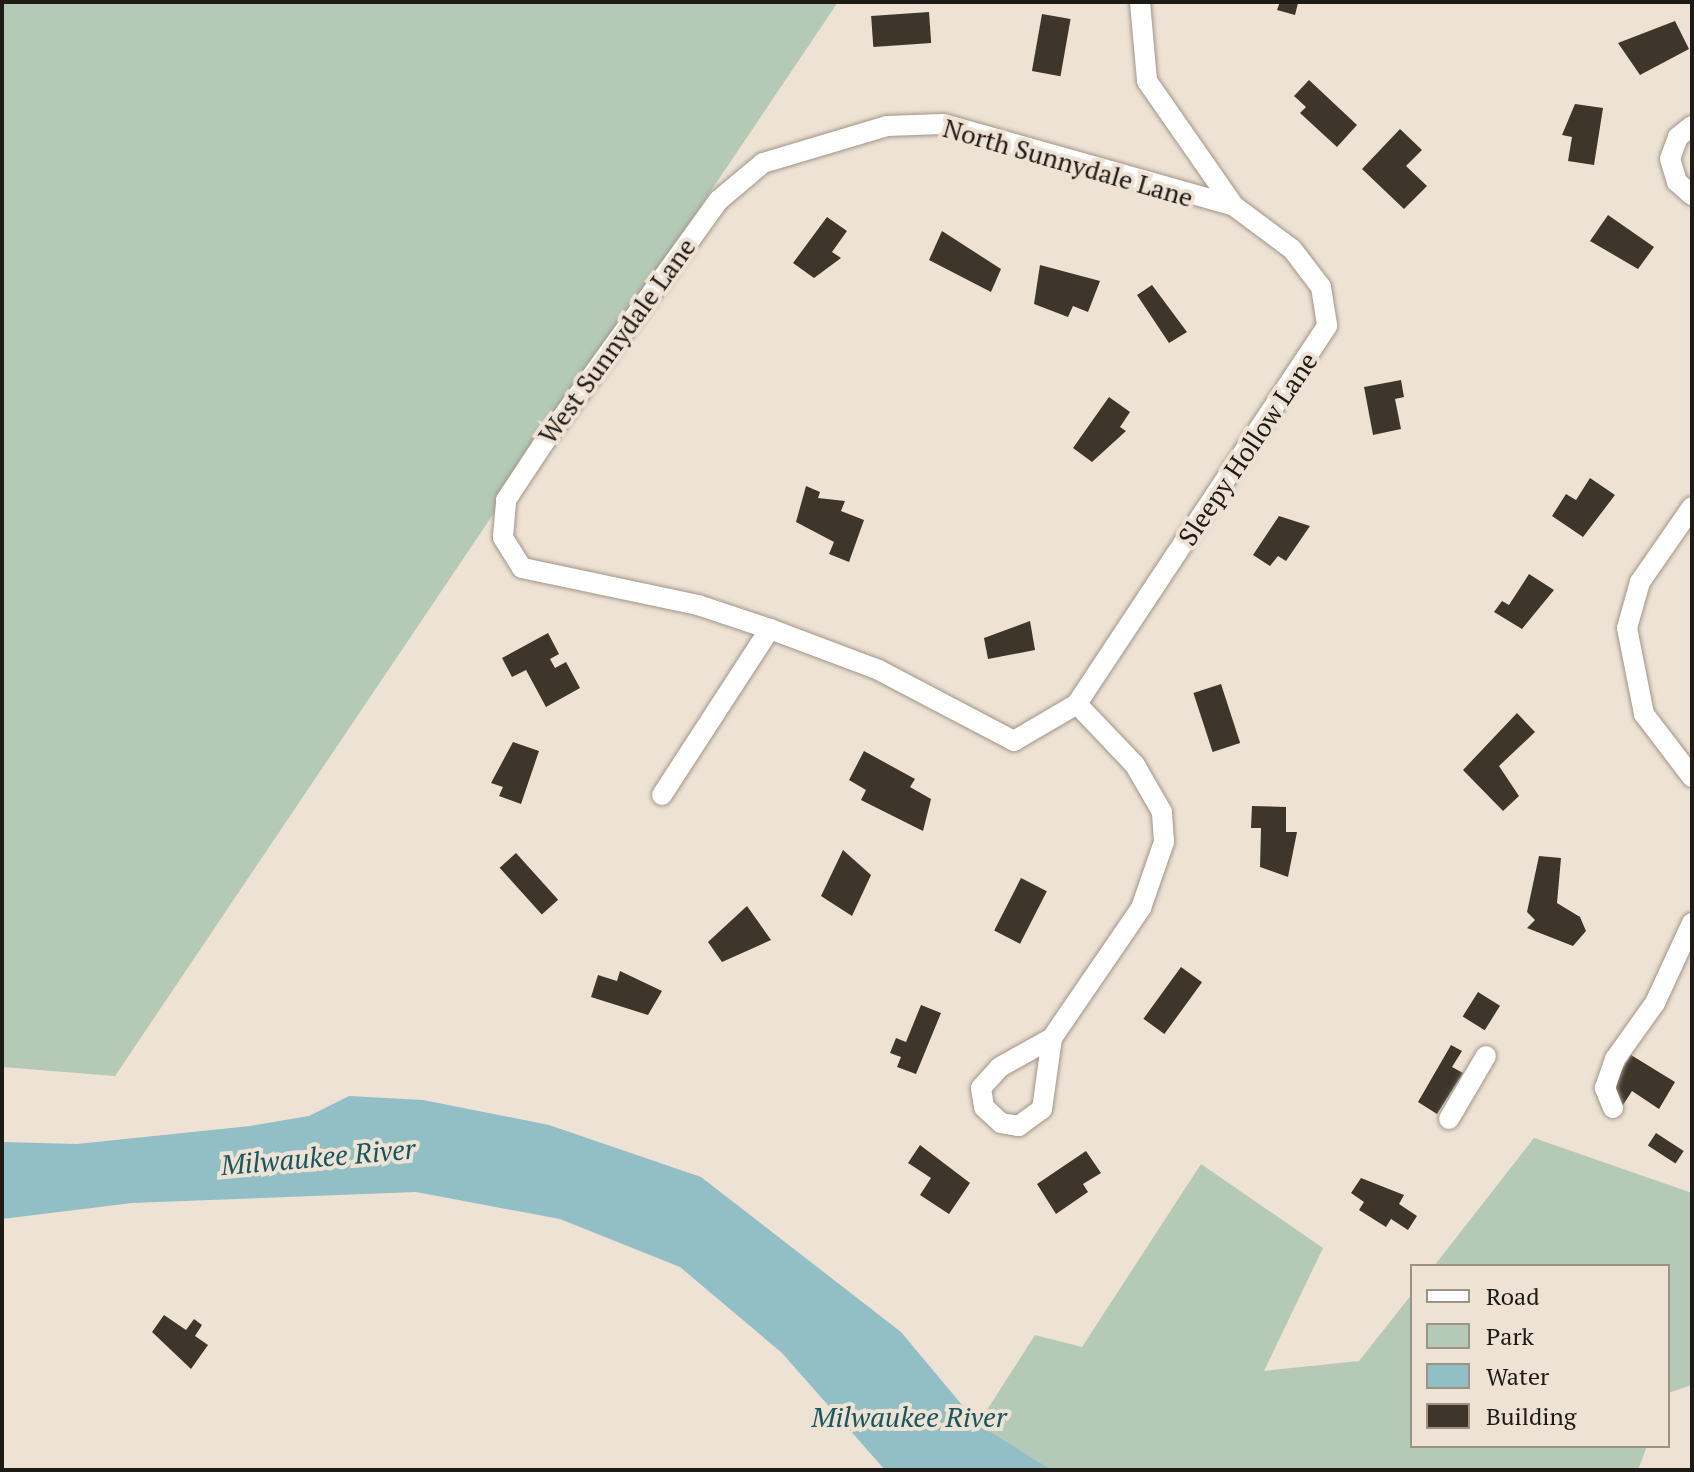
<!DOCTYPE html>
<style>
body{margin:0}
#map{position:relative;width:1694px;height:1472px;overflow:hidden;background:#eee2d4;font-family:"PT Serif",serif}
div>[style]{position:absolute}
.green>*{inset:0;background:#b4c9b6}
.water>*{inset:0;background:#92bec5}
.building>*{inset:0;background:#3e362a;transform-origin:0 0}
.roads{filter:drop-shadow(0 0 2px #a09588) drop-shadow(0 0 2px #a09588)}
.minor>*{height:20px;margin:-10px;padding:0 10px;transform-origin:10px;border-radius:10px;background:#fff}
span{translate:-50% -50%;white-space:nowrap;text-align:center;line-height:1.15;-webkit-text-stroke:8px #eee2d4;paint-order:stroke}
.street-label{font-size:26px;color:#1e1a15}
.water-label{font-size:28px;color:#19575f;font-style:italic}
.frame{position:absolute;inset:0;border:4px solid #1e1a15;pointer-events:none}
.legend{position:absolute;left:1410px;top:1264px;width:260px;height:184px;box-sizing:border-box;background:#eee2d4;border:2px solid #9b9288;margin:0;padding:10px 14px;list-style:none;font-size:24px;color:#1e1a15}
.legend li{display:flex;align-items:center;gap:16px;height:40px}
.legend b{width:40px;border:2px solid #9b9288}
</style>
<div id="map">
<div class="green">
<div style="clip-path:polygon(2px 2px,838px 2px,115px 1076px,2px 1067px)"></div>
<div style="clip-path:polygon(1534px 1138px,1692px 1193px,1692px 1385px,1668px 1393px,1668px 1266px,1434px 1266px)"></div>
<div style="clip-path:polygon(1201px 1164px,1323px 1248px,1264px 1371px,1359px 1361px,1412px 1294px,1412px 1446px,1647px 1446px,1638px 1470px,1052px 1470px,978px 1424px,1035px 1335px,1082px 1347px)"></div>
</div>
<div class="water">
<div style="clip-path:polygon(349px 1096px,423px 1100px,549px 1125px,701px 1177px,901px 1332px,978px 1424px,1052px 1470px,885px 1470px,782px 1353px,680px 1267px,560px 1219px,416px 1192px,132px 1203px,2px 1219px,2px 1142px,77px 1144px,250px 1126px,309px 1116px)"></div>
</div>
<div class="building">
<div style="clip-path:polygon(1280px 2px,1316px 2px,1298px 3px,1295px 15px,1277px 10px)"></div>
<div style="left:929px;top:12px;width:31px;height:58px;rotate:86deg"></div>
<div style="left:1042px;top:14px;width:29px;height:58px;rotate:10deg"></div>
<div style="clip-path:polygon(1675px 21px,1689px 49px,1640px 75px,1618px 43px)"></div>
<div style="clip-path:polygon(1309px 80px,1357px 125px,1337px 147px,1300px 113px,1306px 107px,1294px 96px)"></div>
<div style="clip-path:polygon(1575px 104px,1603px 108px,1594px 165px,1568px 161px,1572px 137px,1562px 135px)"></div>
<div style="clip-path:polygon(1400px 129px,1422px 150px,1406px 166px,1427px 186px,1404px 209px,1362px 169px)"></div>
<div style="clip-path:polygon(1608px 215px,1654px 247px,1638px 269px,1590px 241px)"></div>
<div style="clip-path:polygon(827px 217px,847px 231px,832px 252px,841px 258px,814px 278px,793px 263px)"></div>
<div style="clip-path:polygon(942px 231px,1001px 269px,991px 292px,929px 260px)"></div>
<div style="clip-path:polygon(1040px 265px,1100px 281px,1088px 312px,1073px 306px,1068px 317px,1034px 304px)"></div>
<div style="clip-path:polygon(1152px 285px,1187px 332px,1169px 343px,1137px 295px)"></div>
<div style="clip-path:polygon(1401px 380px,1404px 397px,1395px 399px,1401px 429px,1373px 435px,1364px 387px)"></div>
<div style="clip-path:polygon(1109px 397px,1130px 412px,1120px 427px,1126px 431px,1092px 462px,1073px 448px)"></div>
<div style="clip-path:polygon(1590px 478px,1615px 495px,1583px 537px,1552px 516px,1566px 494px,1576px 500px)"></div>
<div style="clip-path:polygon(806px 486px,820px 492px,818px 498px,845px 501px,841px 511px,864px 520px,849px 562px,829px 554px,834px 542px,796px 522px)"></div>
<div style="clip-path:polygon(1279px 516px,1310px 526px,1286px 561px,1278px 556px,1270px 566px,1253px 555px)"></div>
<div style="clip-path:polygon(1529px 574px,1554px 590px,1522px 629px,1494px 612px,1502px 601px,1509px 605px)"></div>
<div style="clip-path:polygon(1030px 621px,1035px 650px,988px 659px,984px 638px)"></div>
<div style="clip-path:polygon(548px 633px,559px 654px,550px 659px,555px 668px,566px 662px,580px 688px,546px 707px,526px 670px,512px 677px,502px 658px)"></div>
<div style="left:1221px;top:684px;width:62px;height:29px;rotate:72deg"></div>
<div style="clip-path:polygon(1517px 713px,1535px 732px,1499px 766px,1519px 796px,1503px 811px,1463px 770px)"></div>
<div style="clip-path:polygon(513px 742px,539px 751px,521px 804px,499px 796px,503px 787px,491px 783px)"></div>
<div style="clip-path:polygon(864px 751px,915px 779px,910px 787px,931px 799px,923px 831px,861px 800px,866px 790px,849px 780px)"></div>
<div style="clip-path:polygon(1252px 806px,1286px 807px,1286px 832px,1297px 832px,1288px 877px,1260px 867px,1261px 828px,1251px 828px)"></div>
<div style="clip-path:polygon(843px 850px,871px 875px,852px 916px,821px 896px)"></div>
<div style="left:516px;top:853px;width:63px;height:22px;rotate:48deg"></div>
<div style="clip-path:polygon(1539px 856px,1561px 858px,1557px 903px,1580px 917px,1586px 931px,1573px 946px,1527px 928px,1535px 920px,1527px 912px)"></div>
<div style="left:1021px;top:878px;width:29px;height:59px;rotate:27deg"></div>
<div style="clip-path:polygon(747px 906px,771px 940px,722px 962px,708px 942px)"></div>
<div style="left:1181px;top:967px;width:26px;height:64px;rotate:36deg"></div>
<div style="clip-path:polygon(620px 971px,662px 991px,648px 1015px,591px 997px,598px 975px,617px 981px)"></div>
<div style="left:1478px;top:992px;width:26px;height:29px;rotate:32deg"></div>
<div style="clip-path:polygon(921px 1005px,941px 1013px,916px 1074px,897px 1067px,901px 1057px,890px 1053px,896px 1038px,906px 1042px)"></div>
<div style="clip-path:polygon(1451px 1045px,1462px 1051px,1452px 1067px,1463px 1073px,1437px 1114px,1418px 1102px)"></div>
<div style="clip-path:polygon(1631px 1055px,1675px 1082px,1659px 1109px,1632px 1091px,1623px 1105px,1606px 1095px)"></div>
<div style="left:1656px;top:1133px;width:33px;height:15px;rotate:33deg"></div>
<div style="clip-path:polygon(920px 1145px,970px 1183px,949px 1214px,920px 1195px,931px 1178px,908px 1163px)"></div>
<div style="clip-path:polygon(1086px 1151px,1101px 1173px,1083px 1184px,1088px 1192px,1056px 1214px,1037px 1184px)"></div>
<div style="clip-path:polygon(1361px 1178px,1404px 1195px,1399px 1204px,1417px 1216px,1408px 1230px,1391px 1219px,1386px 1227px,1359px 1210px,1364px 1202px,1351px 1193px)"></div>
<div style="clip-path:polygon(164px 1315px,186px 1330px,194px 1319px,202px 1325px,195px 1336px,208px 1345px,191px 1369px,152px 1332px)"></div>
</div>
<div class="roads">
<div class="minor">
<div style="left:1140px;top:2px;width:79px;rotate:84.9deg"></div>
<div style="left:1147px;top:81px;width:152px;rotate:55.2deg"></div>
<div style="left:1234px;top:206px;width:72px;rotate:36.6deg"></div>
<div style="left:1292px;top:249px;width:48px;rotate:52.7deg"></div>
<div style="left:1321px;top:287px;width:39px;rotate:81deg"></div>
<div style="left:1327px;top:326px;width:453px;rotate:123.5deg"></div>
<div style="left:1077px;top:704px;width:73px;rotate:149.6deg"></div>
<div style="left:1014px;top:741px;width:153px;rotate:-152.3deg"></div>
<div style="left:879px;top:670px;width:116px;rotate:-159.4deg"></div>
<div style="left:770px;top:629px;width:76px;rotate:-161.6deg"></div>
<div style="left:698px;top:605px;width:180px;rotate:-168.1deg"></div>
<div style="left:522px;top:568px;width:36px;rotate:-122deg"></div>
<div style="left:503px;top:537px;width:37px;rotate:-85deg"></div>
<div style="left:506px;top:500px;width:71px;rotate:-56.5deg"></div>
<div style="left:545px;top:441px;width:297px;rotate:-54.2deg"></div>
<div style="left:719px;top:200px;width:57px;rotate:-40.1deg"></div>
<div style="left:763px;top:163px;width:129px;rotate:-16.6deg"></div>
<div style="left:887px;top:126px;width:56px;rotate:-2deg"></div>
<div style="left:943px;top:124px;width:302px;rotate:15.7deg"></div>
<div style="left:1692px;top:126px;width:18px;rotate:142deg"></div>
<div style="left:1678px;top:137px;width:23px;rotate:110deg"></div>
<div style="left:1670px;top:159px;width:24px;rotate:73deg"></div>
<div style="left:1677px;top:182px;width:20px;rotate:41deg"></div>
<div style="left:1692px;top:507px;width:91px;rotate:124.7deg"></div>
<div style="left:1640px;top:582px;width:48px;rotate:105.8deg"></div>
<div style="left:1627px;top:628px;width:88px;rotate:78.8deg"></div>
<div style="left:1644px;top:714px;width:79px;rotate:52.7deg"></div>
<div style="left:662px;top:795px;width:198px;rotate:-57deg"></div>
<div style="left:1052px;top:1038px;width:72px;rotate:98deg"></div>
<div style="left:1042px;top:1109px;width:29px;rotate:144deg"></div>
<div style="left:1019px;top:1126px;width:18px;rotate:-171deg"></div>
<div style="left:1001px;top:1123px;width:23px;rotate:-137deg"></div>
<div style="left:984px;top:1107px;width:19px;rotate:-99deg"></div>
<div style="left:981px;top:1088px;width:28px;rotate:-48deg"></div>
<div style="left:1000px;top:1067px;width:60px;rotate:-29.1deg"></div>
<div style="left:1052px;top:1038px;width:158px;rotate:-55.6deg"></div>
<div style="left:1141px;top:908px;width:70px;rotate:-70.8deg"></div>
<div style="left:1164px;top:842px;width:30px;rotate:-94deg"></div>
<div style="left:1162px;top:812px;width:54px;rotate:-119.9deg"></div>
<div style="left:1135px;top:765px;width:84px;rotate:-133.6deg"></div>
<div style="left:1613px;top:1108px;width:22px;rotate:-112deg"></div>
<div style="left:1605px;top:1088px;width:31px;rotate:-71deg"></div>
<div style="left:1615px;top:1059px;width:69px;rotate:-54.5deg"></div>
<div style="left:1655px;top:1003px;width:88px;rotate:-65.2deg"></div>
<div style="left:1449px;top:1119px;width:73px;rotate:-59.6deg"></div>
</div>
</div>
<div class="street-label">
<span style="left:1068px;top:163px;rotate:16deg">North Sunnydale Lane</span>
<span style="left:617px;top:341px;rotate:-54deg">West Sunnydale Lane</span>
<span style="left:1248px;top:449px;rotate:-56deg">Sleepy Hollow Lane</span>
</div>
<div class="water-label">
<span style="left:318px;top:1157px;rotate:-5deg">Milwaukee River</span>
<span style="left:909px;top:1417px">Milwaukee River</span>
</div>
<div class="frame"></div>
<ul class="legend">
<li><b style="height:10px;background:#fff"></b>Road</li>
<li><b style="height:22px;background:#b4c9b6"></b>Park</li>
<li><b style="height:22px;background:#92bec5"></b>Water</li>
<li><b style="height:22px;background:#3e362a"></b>Building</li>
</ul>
</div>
